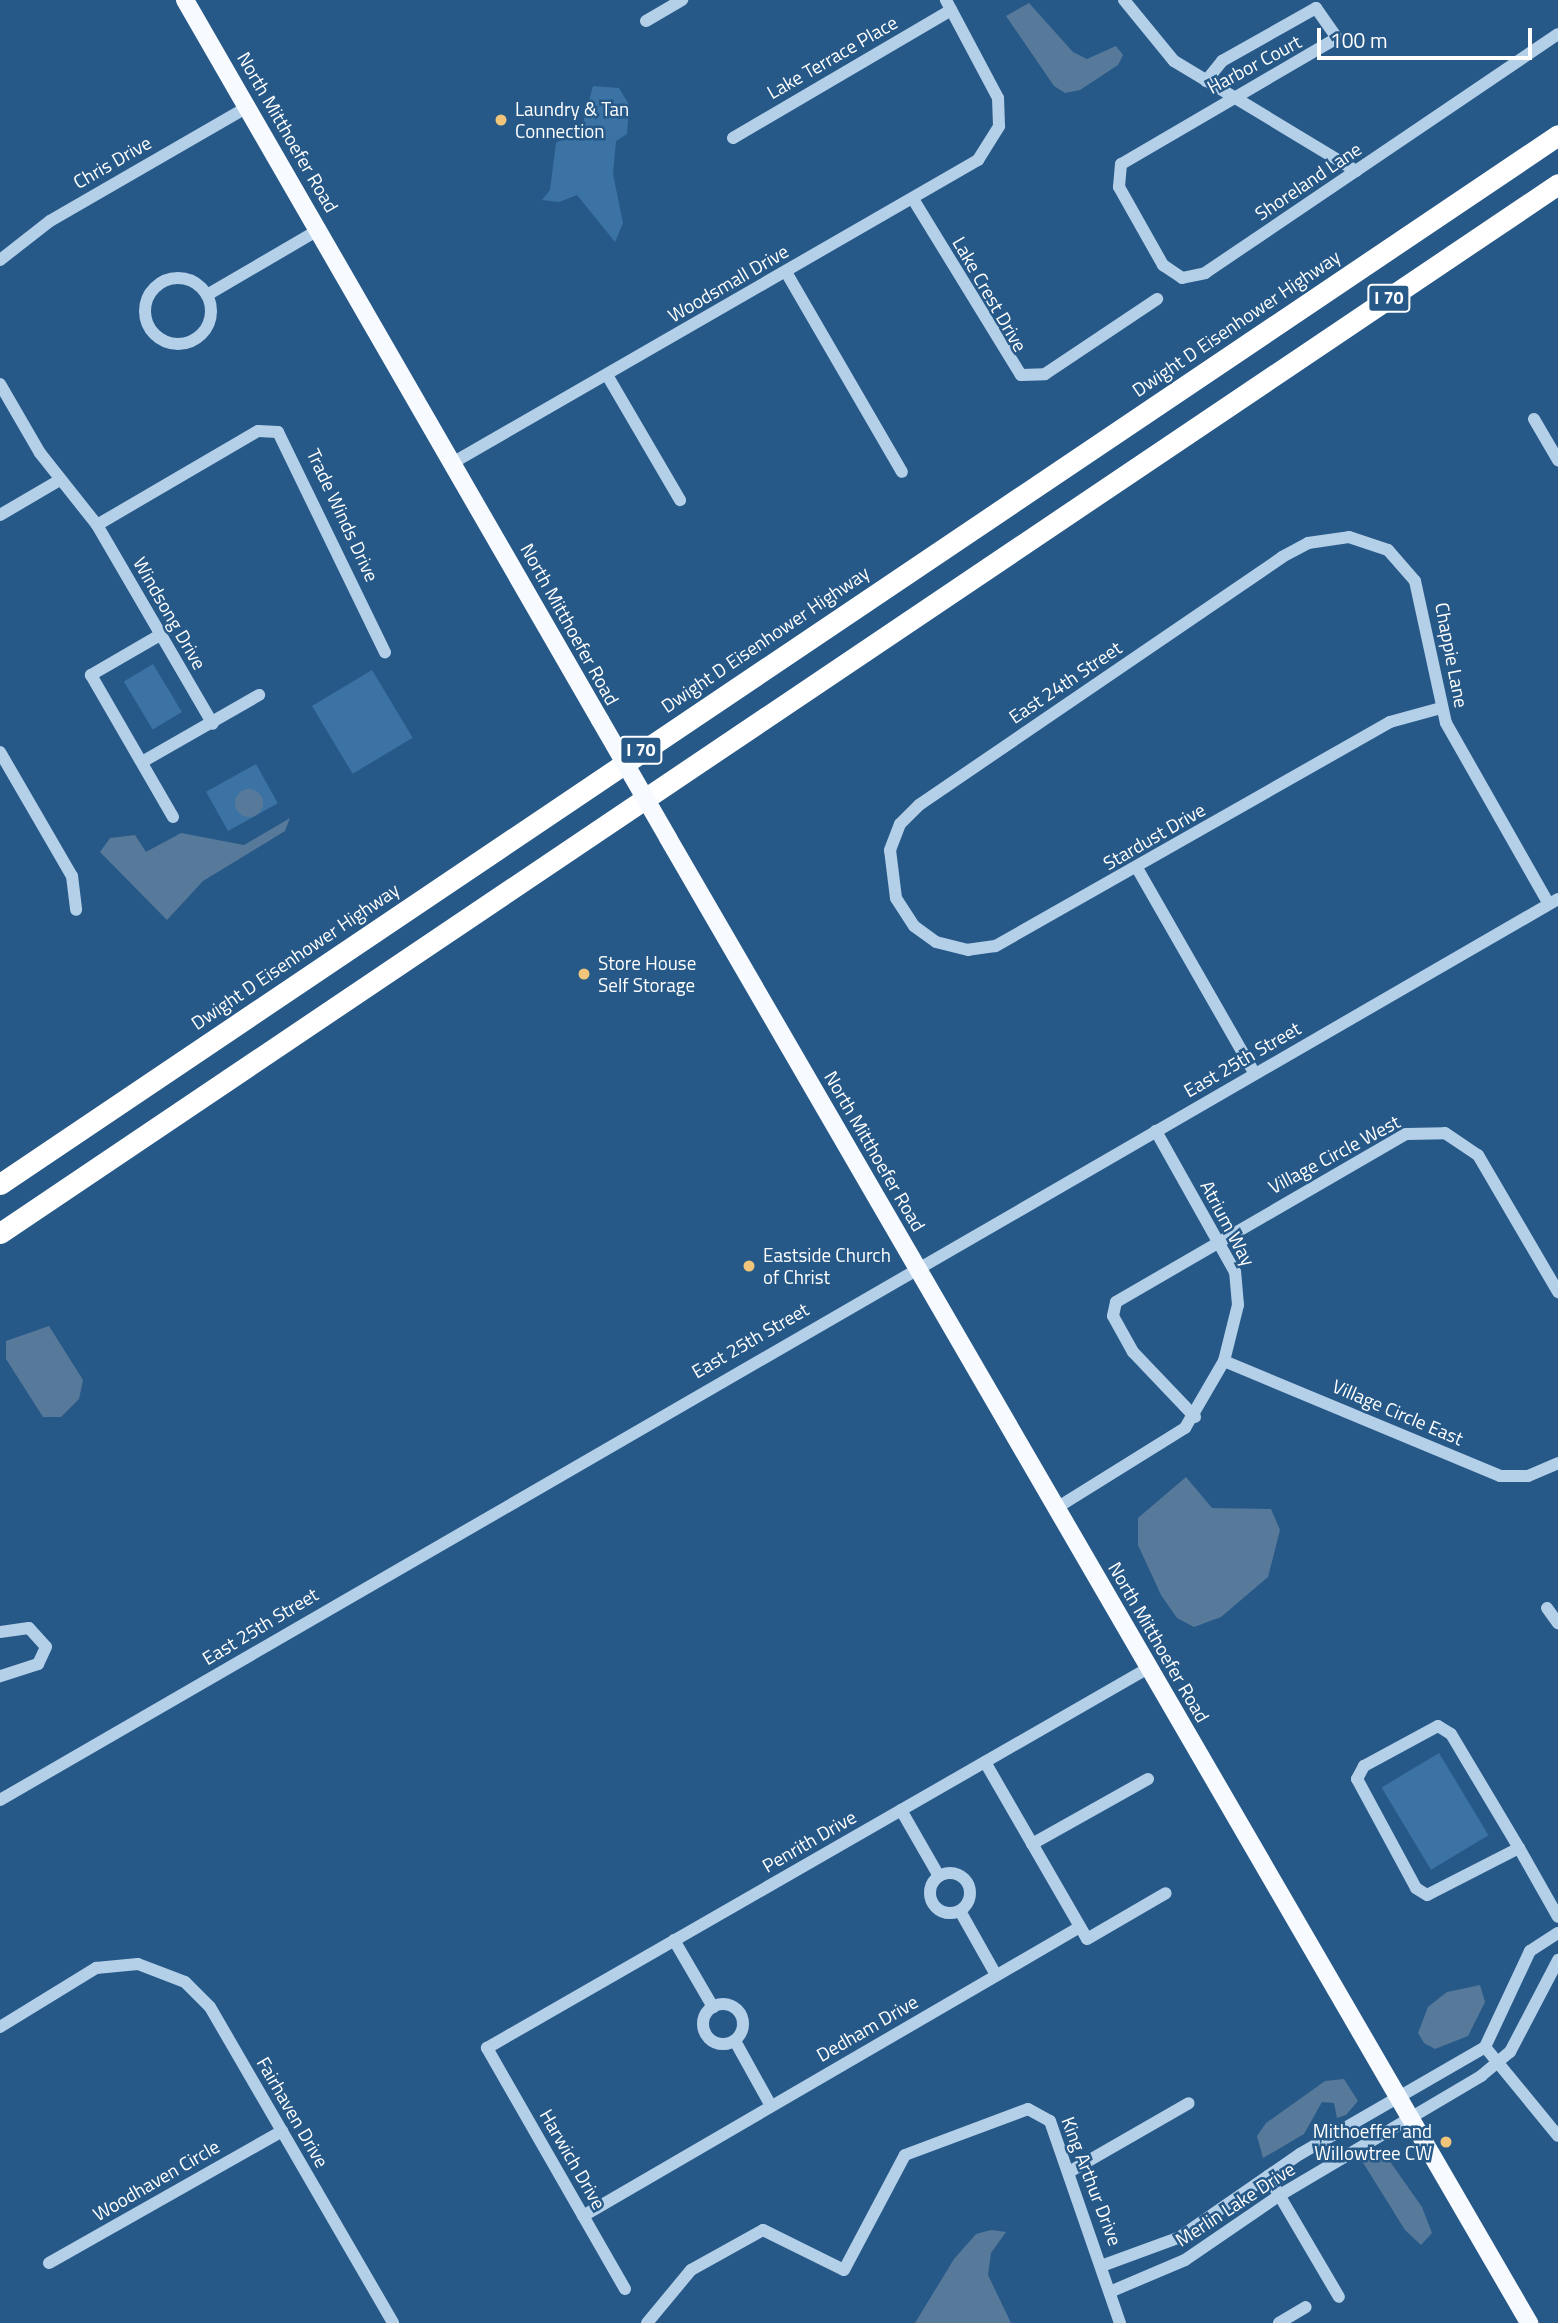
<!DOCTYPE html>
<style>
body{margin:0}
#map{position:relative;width:1558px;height:2323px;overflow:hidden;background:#275988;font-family:"Titillium Web",sans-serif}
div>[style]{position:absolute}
.green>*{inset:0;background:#3c73a5;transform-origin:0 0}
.water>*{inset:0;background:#57799a}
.round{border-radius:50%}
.minor>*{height:12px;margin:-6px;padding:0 6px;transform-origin:6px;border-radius:6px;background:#b4d0e9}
.minor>.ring{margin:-6px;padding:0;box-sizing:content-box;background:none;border:12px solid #b4d0e9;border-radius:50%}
.major>*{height:18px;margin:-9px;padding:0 9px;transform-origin:9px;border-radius:9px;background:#f7fafe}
.highway>*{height:21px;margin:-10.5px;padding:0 10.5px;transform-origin:10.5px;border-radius:10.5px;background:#fff}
.major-bridge>*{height:18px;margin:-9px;padding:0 9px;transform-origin:9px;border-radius:9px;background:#f7fafe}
.dots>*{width:19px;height:19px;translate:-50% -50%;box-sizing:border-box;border:4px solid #275988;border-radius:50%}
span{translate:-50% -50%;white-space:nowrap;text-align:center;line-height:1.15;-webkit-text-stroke:5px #275988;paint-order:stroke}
.shield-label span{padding:2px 5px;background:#275988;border:2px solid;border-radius:5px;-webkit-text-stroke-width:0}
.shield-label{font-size:18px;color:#fff;font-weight:700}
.street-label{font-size:19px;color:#fff}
.poi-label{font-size:19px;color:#fff}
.left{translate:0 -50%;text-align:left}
.right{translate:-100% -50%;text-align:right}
.scale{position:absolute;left:1317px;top:28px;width:215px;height:32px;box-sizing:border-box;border:4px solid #fff;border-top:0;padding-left:9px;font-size:21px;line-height:24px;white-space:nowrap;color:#fff;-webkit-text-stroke:5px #275988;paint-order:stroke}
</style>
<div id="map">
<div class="green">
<div style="clip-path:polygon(593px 86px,619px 88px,629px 105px,627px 134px,616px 141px,613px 174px,623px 223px,615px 242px,577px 195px,559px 202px,542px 200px,550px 190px,556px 143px,582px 127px)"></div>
<div style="left:153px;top:664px;width:56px;height:34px;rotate:59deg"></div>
<div style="left:372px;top:670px;width:79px;height:70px;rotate:59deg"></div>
<div style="left:256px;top:764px;width:45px;height:57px;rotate:61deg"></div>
<div style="left:1439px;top:1753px;width:96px;height:67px;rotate:59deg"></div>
</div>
<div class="water">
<div style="clip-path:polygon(1029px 3px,1073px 52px,1087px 59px,1116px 46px,1123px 55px,1118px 65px,1080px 90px,1065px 93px,1054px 86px,1006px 16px)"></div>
<div class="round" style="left:235px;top:789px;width:28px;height:28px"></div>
<div style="clip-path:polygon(290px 818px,285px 831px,203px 881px,167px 920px,100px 852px,110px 838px,135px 835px,146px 852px,181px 833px,244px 845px)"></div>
<div style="clip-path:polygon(49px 1326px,83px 1380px,79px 1399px,61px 1417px,43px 1417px,6px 1359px,6px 1341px)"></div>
<div style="clip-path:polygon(1186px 1477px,1212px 1508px,1271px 1509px,1280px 1530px,1268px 1577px,1221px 1617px,1194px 1627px,1177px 1618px,1161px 1595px,1138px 1545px,1138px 1518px)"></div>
<div style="clip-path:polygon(1480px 1985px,1485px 2002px,1468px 2036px,1435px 2049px,1424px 2043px,1418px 2033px,1428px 2007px,1447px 1992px)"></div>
<div style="clip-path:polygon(1344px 2079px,1358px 2101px,1346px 2115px,1337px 2118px,1334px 2103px,1322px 2102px,1304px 2134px,1263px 2158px,1257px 2136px,1266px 2123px,1325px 2081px)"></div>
<div style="clip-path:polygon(1384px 2153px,1422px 2207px,1432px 2233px,1421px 2245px,1405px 2230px,1362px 2161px)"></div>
<div style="clip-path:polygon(991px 2230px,1006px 2232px,991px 2253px,988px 2275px,1011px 2323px,915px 2323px,954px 2259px,976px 2234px)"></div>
</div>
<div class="minor">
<div style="left:1124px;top:0;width:79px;rotate:50.7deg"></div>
<div style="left:1174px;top:61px;width:213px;rotate:31.1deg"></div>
<div style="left:646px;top:21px;width:42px;rotate:-30.3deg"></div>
<div style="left:1206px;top:81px;width:26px;rotate:-51deg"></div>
<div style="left:1222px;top:61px;width:108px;rotate:-29.4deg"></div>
<div style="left:1316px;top:8px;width:37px;rotate:55deg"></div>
<div style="left:1337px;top:38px;width:250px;rotate:149.7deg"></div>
<div style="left:1121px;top:164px;width:23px;rotate:95deg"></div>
<div style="left:1119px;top:187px;width:90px;rotate:60.6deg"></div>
<div style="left:1163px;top:265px;width:23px;rotate:34deg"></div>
<div style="left:1182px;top:278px;width:24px;rotate:-12deg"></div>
<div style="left:1205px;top:273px;width:426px;rotate:-34.1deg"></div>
<div style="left:733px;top:138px;width:253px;rotate:-30.4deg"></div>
<div style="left:913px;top:199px;width:206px;rotate:58.5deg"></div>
<div style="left:1021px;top:375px;width:24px;rotate:-2deg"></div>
<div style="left:1045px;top:374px;width:135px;rotate:-33.8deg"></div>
<div style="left:0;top:260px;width:63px;rotate:-38deg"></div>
<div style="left:50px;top:221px;width:230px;rotate:-30deg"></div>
<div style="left:786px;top:272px;width:231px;rotate:59.9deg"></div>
<div class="ring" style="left:145px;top:278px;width:54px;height:54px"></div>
<div style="left:207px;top:295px;width:131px;rotate:-30.3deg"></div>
<div style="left:607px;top:375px;width:145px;rotate:59.7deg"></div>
<div style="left:0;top:384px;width:80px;rotate:59.9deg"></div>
<div style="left:40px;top:453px;width:92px;rotate:51.6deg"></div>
<div style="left:97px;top:525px;width:230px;rotate:59.8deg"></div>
<div style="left:1534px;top:419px;width:48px;rotate:59.7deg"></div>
<div style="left:454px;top:462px;width:605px;rotate:-29.96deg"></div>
<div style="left:978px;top:160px;width:40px;rotate:-58deg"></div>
<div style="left:999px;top:126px;width:28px;rotate:-92deg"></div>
<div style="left:998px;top:98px;width:111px;rotate:-118deg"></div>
<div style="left:0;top:515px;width:69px;rotate:-30.3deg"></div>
<div style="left:97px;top:525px;width:186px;rotate:-30.3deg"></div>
<div style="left:258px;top:431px;width:20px;rotate:3deg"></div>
<div style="left:278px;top:432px;width:245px;rotate:64.1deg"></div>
<div style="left:160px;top:635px;width:80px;rotate:149.9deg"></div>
<div style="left:91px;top:675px;width:164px;rotate:60deg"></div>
<div style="left:1441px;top:708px;width:53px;rotate:164.6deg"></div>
<div style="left:1390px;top:722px;width:454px;rotate:150.4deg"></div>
<div style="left:995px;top:946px;width:27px;rotate:172deg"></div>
<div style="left:968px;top:950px;width:33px;rotate:-166deg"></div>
<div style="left:936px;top:942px;width:27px;rotate:-144deg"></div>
<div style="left:914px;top:926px;width:33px;rotate:-123deg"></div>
<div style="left:896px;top:898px;width:48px;rotate:-97.1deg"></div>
<div style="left:890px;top:850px;width:28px;rotate:-69deg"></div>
<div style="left:900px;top:824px;width:27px;rotate:-45deg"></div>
<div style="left:919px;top:805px;width:440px;rotate:-34.3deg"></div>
<div style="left:1282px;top:557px;width:30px;rotate:-28deg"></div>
<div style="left:1308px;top:543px;width:41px;rotate:-8.3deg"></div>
<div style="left:1349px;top:537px;width:41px;rotate:18.4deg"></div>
<div style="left:1388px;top:550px;width:41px;rotate:48.9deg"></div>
<div style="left:1415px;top:581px;width:145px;rotate:77.7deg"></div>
<div style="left:1446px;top:723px;width:208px;rotate:60.4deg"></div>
<div style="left:0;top:752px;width:143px;rotate:59.9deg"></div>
<div style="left:72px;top:876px;width:34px;rotate:83deg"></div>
<div style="left:142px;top:762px;width:135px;rotate:-29.8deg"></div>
<div style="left:1137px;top:868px;width:237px;rotate:60.2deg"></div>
<div style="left:1224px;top:1361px;width:299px;rotate:22.6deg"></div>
<div style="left:1500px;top:1476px;width:28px"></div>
<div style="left:1528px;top:1476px;width:33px;rotate:-23deg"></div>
<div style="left:1195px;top:1417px;width:90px;rotate:-133.6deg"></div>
<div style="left:1133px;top:1352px;width:41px;rotate:-119.1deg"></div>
<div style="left:1113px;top:1316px;width:14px;rotate:-78deg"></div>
<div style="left:1116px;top:1302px;width:335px;rotate:-30.1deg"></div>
<div style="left:1406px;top:1134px;width:39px;rotate:-1deg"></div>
<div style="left:1445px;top:1133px;width:40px;rotate:34deg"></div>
<div style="left:1478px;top:1155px;width:159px;rotate:59.7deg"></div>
<div style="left:1058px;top:1507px;width:150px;rotate:-31.9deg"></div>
<div style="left:1185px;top:1428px;width:78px;rotate:-59.8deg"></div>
<div style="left:1224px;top:1361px;width:58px;rotate:-76deg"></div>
<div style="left:1238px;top:1305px;width:33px;rotate:-95deg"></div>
<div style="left:1235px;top:1272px;width:162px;rotate:-119.3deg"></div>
<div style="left:1547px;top:1608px;width:19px;rotate:54deg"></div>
<div style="left:0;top:1632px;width:29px;rotate:-8deg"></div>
<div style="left:29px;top:1628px;width:25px;rotate:48deg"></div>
<div style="left:46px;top:1647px;width:19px;rotate:115deg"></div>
<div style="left:38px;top:1664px;width:40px;rotate:162deg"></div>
<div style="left:1438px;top:1726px;width:15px;rotate:32deg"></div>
<div style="left:1451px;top:1734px;width:133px;rotate:59.2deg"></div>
<div style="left:1519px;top:1848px;width:103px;rotate:152.9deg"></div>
<div style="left:1427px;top:1895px;width:13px;rotate:-148deg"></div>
<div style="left:1416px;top:1888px;width:124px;rotate:-118.4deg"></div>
<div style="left:1357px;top:1779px;width:15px;rotate:-62deg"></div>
<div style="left:1364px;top:1766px;width:84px;rotate:-28.4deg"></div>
<div style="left:985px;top:1762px;width:204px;rotate:60deg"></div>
<div style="left:1087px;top:1939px;width:91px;rotate:-30.2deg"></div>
<div style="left:0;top:1800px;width:1800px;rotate:-30.04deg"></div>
<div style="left:901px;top:1810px;width:76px;rotate:60.1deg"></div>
<div style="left:1032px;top:1844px;width:133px;rotate:-29.3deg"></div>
<div style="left:1519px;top:1848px;width:79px;rotate:60.5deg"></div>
<div class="ring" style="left:930px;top:1873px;width:28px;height:28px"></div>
<div style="left:960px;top:1911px;width:73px;rotate:60.6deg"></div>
<div style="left:674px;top:1940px;width:78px;rotate:59.8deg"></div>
<div class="ring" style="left:703px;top:2004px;width:28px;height:28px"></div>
<div style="left:0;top:2027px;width:113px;rotate:-31.6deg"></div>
<div style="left:96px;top:1968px;width:42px;rotate:-5.4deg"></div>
<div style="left:138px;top:1964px;width:50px;rotate:21deg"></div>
<div style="left:185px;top:1982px;width:35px;rotate:45deg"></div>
<div style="left:210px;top:2007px;width:365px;rotate:59.9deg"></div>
<div style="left:735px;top:2041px;width:74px;rotate:61deg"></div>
<div style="left:1485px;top:2047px;width:115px;rotate:50.6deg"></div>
<div style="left:1069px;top:2172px;width:138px;rotate:-29.9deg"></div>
<div style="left:1268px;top:2176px;width:140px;rotate:59.6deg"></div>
<div style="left:583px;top:2216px;width:575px;rotate:-30.18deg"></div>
<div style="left:49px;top:2263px;width:268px;rotate:-29.5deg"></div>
<div style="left:1104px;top:2265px;width:81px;rotate:-20.2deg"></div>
<div style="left:1180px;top:2237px;width:146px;rotate:-34.7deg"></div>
<div style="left:1300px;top:2154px;width:214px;rotate:-30deg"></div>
<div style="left:1485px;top:2047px;width:106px;rotate:-64.9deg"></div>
<div style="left:1530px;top:1951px;width:33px;rotate:-33deg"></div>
<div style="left:625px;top:2289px;width:278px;rotate:-119.8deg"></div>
<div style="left:487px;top:2048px;width:765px;rotate:-29.88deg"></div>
<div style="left:1112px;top:2291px;width:79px;rotate:-23deg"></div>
<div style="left:1185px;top:2260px;width:115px;rotate:-34.4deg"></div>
<div style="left:1280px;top:2195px;width:234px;rotate:-30.6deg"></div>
<div style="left:1481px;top:2076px;width:38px;rotate:-40deg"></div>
<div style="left:1510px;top:2052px;width:104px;rotate:-62.4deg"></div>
<div style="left:647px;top:2323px;width:69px;rotate:-50.3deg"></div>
<div style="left:691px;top:2270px;width:82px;rotate:-29.1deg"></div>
<div style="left:763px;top:2230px;width:90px;rotate:26.3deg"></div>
<div style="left:844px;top:2270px;width:130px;rotate:-62.1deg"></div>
<div style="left:905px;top:2155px;width:131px;rotate:-20.5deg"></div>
<div style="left:1028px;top:2109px;width:25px;rotate:29deg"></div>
<div style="left:1050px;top:2121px;width:214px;rotate:70.9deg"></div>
<div style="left:1279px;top:2323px;width:31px;rotate:-31deg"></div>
</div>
<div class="major">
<div style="left:185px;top:0;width:831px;rotate:60.04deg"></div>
<div style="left:668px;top:838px;width:1717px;rotate:59.89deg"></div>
</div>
<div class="highway">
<div style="left:0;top:1184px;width:1878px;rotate:-33.95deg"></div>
<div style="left:0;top:1233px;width:1878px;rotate:-33.95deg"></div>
</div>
<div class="major-bridge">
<div style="left:600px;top:720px;width:136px;rotate:60deg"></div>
</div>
<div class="dots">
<div style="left:501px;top:120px;background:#f1c67a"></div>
<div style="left:584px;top:974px;background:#f1c67a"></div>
<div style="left:749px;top:1266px;background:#f1c67a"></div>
<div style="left:1446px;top:2142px;background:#f1c67a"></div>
</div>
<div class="shield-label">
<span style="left:1389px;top:298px">I 70</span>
<span style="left:641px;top:750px">I 70</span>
</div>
<div class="street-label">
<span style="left:832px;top:57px;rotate:-30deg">Lake Terrace Place</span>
<span style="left:1254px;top:64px;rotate:-28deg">Harbor Court</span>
<span style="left:288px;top:132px;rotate:60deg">North Mitthoefer Road</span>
<span style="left:112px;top:162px;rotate:-30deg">Chris Drive</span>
<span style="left:1308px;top:181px;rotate:-34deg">Shoreland Lane</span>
<span style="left:728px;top:283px;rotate:-30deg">Woodsmall Drive</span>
<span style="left:990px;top:294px;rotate:60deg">Lake Crest Drive</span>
<span style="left:1236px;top:323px;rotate:-34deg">Dwight D Eisenhower Highway</span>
<span style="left:343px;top:515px;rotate:65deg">Trade Winds Drive</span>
<span style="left:170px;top:613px;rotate:60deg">Windsong Drive</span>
<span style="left:570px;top:624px;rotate:61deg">North Mitthoefer Road</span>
<span style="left:765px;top:639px;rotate:-34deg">Dwight D Eisenhower Highway</span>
<span style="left:1452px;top:655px;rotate:79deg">Chappie Lane</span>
<span style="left:1065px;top:682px;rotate:-34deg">East 24th Street</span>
<span style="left:1154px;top:836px;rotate:-30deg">Stardust Drive</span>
<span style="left:295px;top:956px;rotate:-34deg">Dwight D Eisenhower Highway</span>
<span style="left:1242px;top:1059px;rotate:-30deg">East 25th Street</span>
<span style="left:875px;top:1151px;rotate:60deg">North Mitthoefer Road</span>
<span style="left:1334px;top:1154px;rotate:-28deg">Village Circle West</span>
<span style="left:1228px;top:1223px;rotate:62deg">Atrium Way</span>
<span style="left:750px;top:1340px;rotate:-30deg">East 25th Street</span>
<span style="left:1398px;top:1412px;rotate:23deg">Village Circle East</span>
<span style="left:260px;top:1626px;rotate:-31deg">East 25th Street</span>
<span style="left:1159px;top:1642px;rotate:60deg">North Mitthoefer Road</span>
<span style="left:809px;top:1841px;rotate:-30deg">Penrith Drive</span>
<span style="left:867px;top:2028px;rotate:-30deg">Dedham Drive</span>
<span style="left:293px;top:2112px;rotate:60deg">Fairhaven Drive</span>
<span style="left:573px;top:2159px;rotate:60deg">Harwich Drive</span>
<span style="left:156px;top:2180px;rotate:-30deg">Woodhaven Circle</span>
<span style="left:1092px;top:2181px;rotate:69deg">King Arthur Drive</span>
<span style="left:1235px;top:2204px;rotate:-33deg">Merlin Lake Drive</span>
</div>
<div class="poi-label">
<span class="left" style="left:515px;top:120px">Laundry &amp; Tan<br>Connection</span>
<span class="left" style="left:598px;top:974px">Store House<br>Self Storage</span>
<span class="left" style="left:763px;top:1266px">Eastside Church<br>of Christ</span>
<span class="right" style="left:1432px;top:2142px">Mithoeffer and<br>Willowtree CW</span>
</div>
<div class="scale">100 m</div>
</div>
